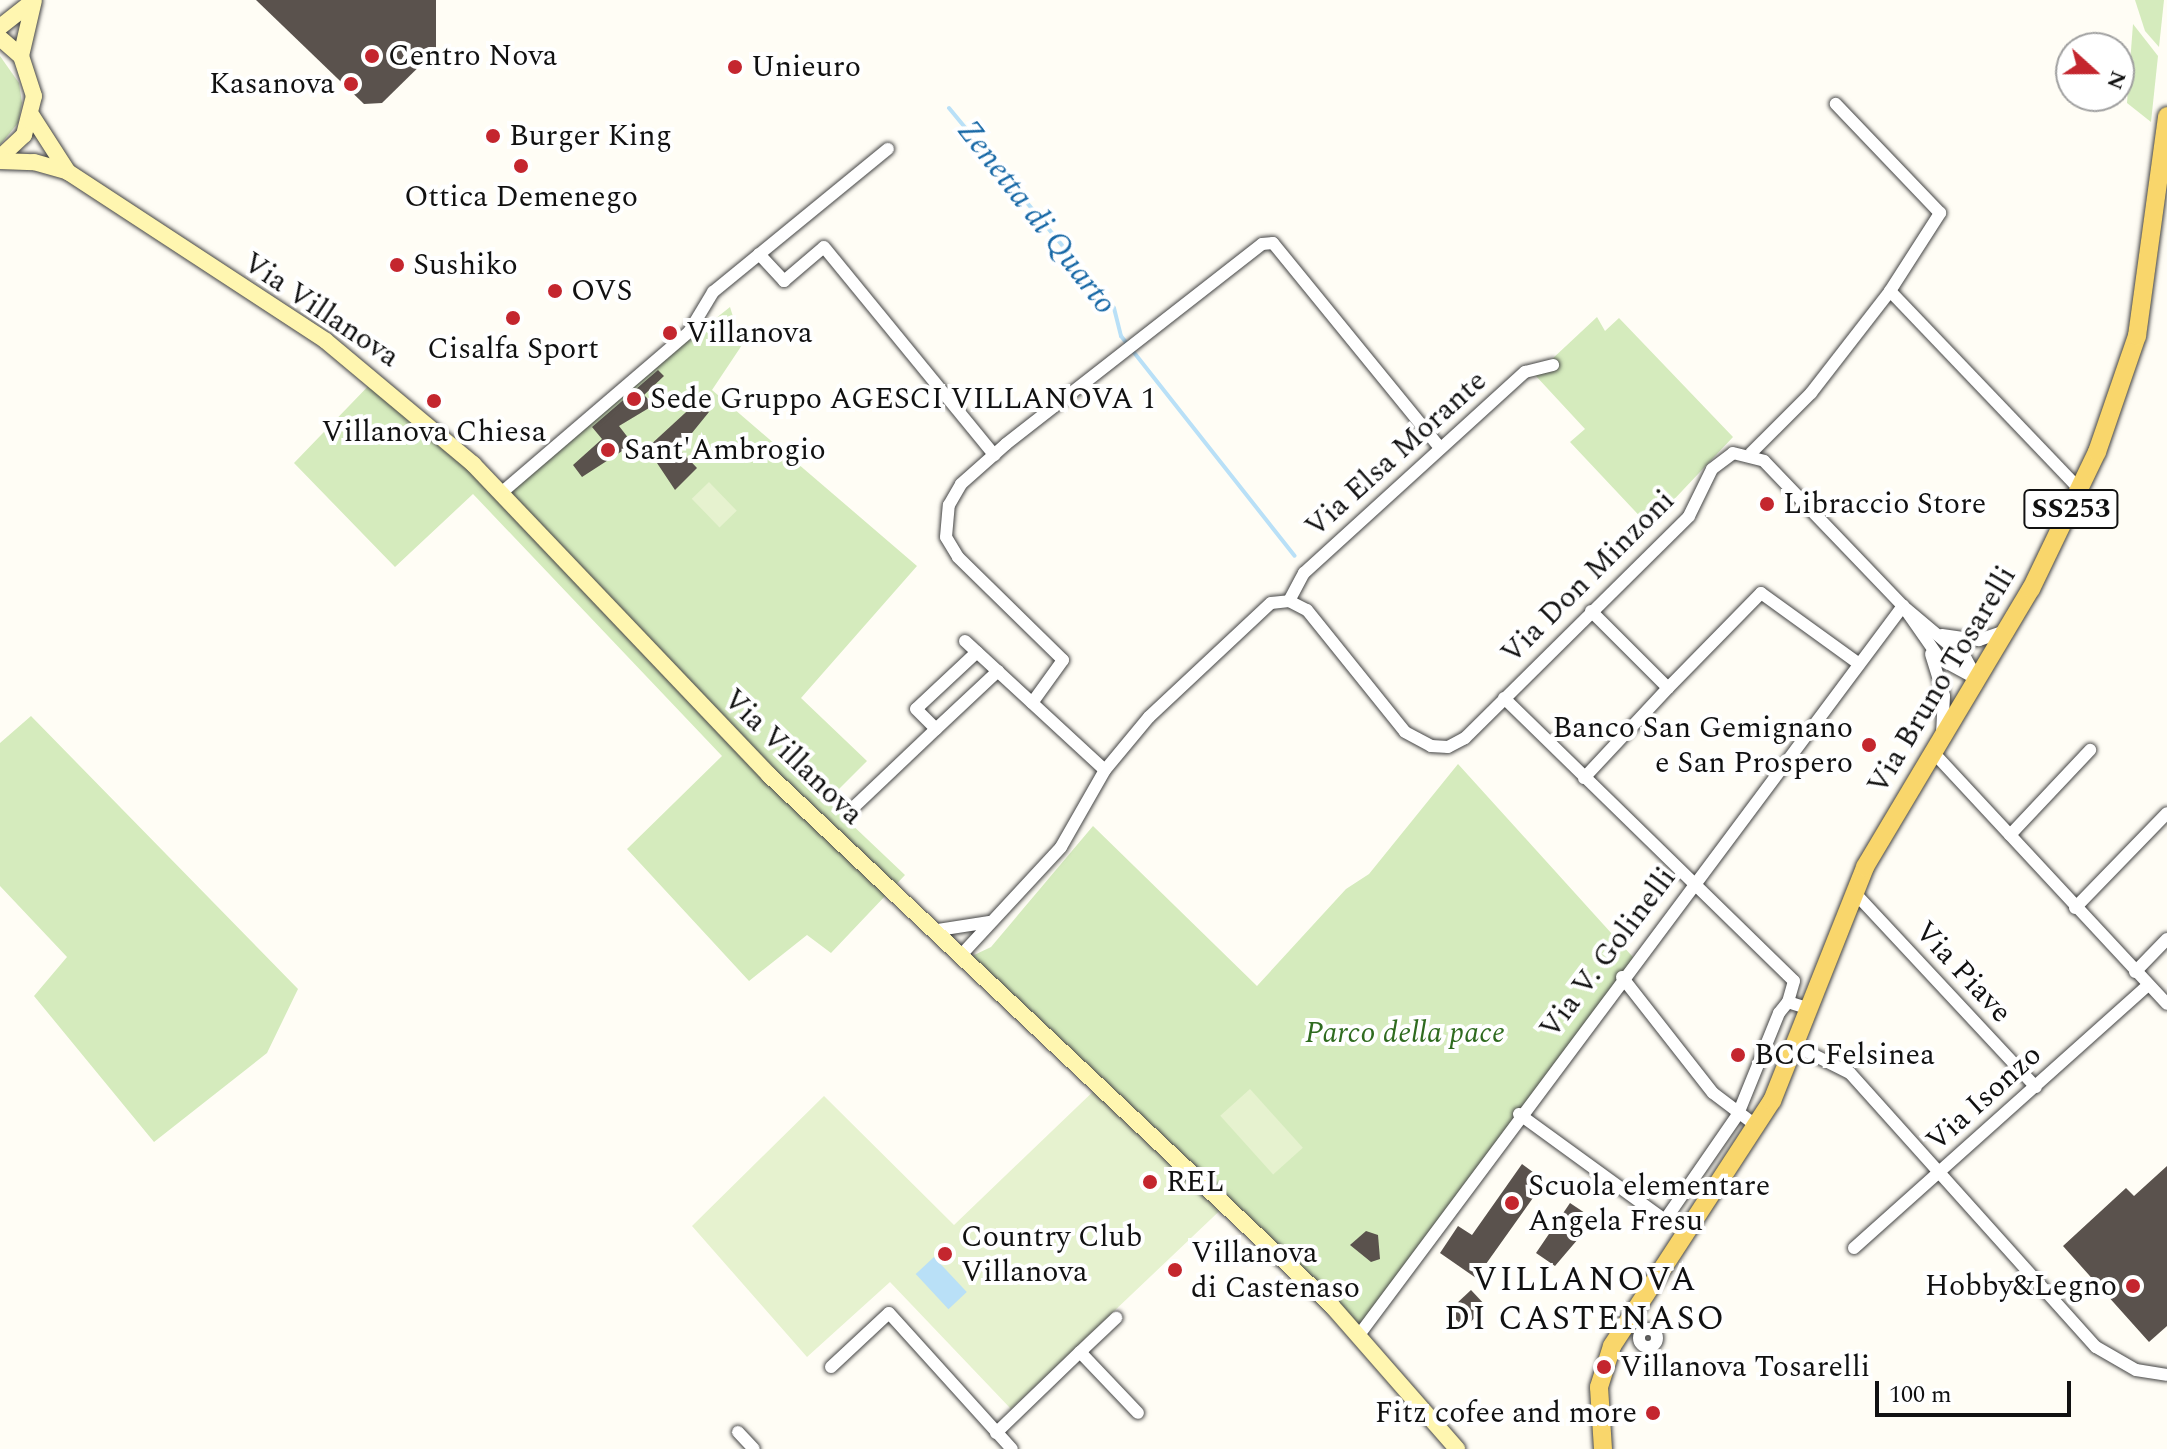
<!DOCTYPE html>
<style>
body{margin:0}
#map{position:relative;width:2167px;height:1449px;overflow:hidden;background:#fffdf5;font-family:Spectral,serif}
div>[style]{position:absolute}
.green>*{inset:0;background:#d5ebbd}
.pitch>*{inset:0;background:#e6f2cf;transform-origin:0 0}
.water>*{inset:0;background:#b9e0f7;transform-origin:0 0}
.stream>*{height:4px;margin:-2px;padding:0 2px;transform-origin:2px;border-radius:2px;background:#b9e0f7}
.building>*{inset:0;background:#5a524d;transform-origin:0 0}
.roads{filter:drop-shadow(0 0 2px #444) drop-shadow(0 0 2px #444)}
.street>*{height:12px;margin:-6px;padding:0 6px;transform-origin:6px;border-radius:6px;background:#fff}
.street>.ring{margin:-6px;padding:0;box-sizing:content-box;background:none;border:12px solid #fff;border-radius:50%}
.secondary>*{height:16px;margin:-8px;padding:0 8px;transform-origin:8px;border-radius:8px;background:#fff6b0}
.primary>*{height:18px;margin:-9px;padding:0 9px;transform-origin:9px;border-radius:9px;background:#f9d66b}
.dots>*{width:22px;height:22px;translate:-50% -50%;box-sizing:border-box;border:4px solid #fff;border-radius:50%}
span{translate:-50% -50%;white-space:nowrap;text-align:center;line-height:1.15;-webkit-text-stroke:8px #fff;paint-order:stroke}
.shield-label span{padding:2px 6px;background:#fff;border:2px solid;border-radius:6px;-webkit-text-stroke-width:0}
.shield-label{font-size:28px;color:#111;font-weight:700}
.poi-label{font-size:30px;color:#111}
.left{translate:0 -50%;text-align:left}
.right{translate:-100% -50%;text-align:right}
.street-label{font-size:30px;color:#111}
.park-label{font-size:30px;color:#2f6b1f;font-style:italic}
.water-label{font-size:32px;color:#1768a6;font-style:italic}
.quarter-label{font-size:34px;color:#111;letter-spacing:2px}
.north{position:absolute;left:2055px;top:32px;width:80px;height:80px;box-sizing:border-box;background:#fff;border:2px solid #a0a0a0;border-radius:50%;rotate:111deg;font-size:22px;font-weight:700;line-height:32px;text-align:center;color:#111}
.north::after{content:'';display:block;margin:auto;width:28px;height:36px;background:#c4262e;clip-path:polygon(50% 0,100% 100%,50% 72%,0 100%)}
.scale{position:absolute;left:1875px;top:1381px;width:196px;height:36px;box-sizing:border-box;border:4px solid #111;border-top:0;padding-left:10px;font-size:24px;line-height:28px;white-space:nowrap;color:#111;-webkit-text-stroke:6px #fff;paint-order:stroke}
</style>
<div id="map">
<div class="green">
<div style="clip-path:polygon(2135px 0,2164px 0,2159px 47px,2145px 31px)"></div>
<div style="clip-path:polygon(2133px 24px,2158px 56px,2151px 122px,2127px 103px)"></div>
<div style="clip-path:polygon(0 56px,19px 83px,22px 103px,18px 123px,0 145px)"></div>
<div style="clip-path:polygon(730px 307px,742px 345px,712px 390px,917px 566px,801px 698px,867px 761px,827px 801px,905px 875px,831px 953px,807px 935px,749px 981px,627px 849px,722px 756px,473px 494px,395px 567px,294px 463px,376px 378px,502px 489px)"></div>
<div style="clip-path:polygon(1597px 317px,1605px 331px,1619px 318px,1733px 437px,1649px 526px,1570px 442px,1585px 429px,1535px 375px)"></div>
<div style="clip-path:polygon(31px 716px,298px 989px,267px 1053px,154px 1142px,34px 996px,67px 957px,0 886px,0 743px)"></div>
<div style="clip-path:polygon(1458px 764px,1641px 966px,1358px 1332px,970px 957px,991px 947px,1093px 826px,1257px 986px,1346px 889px,1369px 874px)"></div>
</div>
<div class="pitch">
<div style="left:709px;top:482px;width:40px;height:24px;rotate:46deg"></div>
<div style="clip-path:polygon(1101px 1084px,1231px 1200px,1011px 1409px,890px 1282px,807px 1357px,692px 1226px,824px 1096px,954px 1225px)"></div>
<div style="left:1250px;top:1089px;width:79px;height:40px;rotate:48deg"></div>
</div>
<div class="water">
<div style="left:934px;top:1257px;width:48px;height:25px;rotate:47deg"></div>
</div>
<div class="stream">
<div style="left:949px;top:108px;width:259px;rotate:50.5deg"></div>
<div style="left:1114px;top:308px;width:29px;rotate:76deg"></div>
<div style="left:1121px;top:336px;width:280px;rotate:51.7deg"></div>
</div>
<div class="building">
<div style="clip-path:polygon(256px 0,436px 0,436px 50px,382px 103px,364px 104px)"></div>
<div style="clip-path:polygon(658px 370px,664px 376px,644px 395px,654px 405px,619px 426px,633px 444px,582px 477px,573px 465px,602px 439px,592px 427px)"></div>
<div style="clip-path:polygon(697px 402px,709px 412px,679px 449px,697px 468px,675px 490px,647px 448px)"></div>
<div style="clip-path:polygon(1522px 1164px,1545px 1181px,1476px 1278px,1440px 1253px,1458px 1226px,1472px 1235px)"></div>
<div style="clip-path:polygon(2167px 1166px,2167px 1326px,2149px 1342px,2063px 1246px,2126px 1188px,2134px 1196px)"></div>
<div style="clip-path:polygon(1570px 1203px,1588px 1215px,1584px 1221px,1590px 1225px,1555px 1266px,1536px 1253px)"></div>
<div style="clip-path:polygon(1366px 1231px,1378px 1235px,1380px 1259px,1371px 1262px,1350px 1245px)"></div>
<div style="left:1471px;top:1290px;width:23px;height:31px;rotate:47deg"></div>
</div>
<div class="roads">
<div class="street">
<div style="left:759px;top:254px;width:37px;rotate:47deg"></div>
<div style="left:784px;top:281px;width:52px;rotate:-40.4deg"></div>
<div style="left:824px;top:247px;width:269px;rotate:50.7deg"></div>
<div style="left:1890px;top:291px;width:275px;rotate:46.3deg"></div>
<div style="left:1751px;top:453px;width:85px;rotate:-45deg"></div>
<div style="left:1811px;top:393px;width:129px;rotate:-52.2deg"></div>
<div style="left:1890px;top:291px;width:93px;rotate:-57.3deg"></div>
<div style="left:1940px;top:213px;width:151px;rotate:-133.7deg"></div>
<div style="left:500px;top:494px;width:249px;rotate:-40.6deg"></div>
<div style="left:689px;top:332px;width:47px;rotate:-59deg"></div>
<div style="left:713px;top:292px;width:226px;rotate:-39.3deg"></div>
<div style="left:1289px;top:601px;width:32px;rotate:-62deg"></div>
<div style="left:1304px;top:573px;width:299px;rotate:-42.3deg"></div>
<div style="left:1525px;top:372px;width:29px;rotate:-14deg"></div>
<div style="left:1903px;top:606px;width:65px;rotate:55.1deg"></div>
<div style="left:1940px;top:659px;width:42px;rotate:28.4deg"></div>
<div style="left:1591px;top:611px;width:109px;rotate:45deg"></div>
<div style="left:1668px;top:688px;width:133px;rotate:-45.6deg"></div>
<div style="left:1761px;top:593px;width:121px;rotate:35.9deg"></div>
<div style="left:1942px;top:635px;width:37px;rotate:8deg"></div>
<div style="left:1979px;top:640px;width:28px;rotate:-19deg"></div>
<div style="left:965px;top:641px;width:190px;rotate:42.7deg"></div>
<div style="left:977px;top:652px;width:83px;rotate:136.9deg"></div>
<div style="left:916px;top:709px;width:28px;rotate:45deg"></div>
<div style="left:936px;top:729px;width:85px;rotate:-43.1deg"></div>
<div style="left:1931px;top:654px;width:44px;rotate:72.8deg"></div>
<div style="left:1944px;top:696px;width:38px;rotate:93deg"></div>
<div style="left:1504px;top:698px;width:405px;rotate:44.3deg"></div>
<div style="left:1794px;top:981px;width:22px;rotate:106deg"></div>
<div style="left:1032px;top:703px;width:53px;rotate:-54.2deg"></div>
<div style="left:1063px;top:660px;width:147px;rotate:-135.6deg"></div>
<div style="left:958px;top:557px;width:23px;rotate:-121deg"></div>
<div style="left:946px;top:537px;width:32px;rotate:-85deg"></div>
<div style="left:949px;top:505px;width:24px;rotate:-60deg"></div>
<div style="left:961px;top:484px;width:60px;rotate:-41.6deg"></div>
<div style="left:1006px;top:444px;width:325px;rotate:-38deg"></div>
<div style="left:1262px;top:244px;width:11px;rotate:-5deg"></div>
<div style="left:1273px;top:243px;width:264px;rotate:50.8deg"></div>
<div style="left:1932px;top:751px;width:345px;rotate:47.1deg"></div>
<div style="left:1584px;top:778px;width:123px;rotate:-47deg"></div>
<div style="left:856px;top:805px;width:110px;rotate:-43.5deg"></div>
<div style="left:2010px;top:835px;width:117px;rotate:-46.7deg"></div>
<div style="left:1853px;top:891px;width:268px;rotate:47deg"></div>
<div style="left:2075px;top:908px;width:132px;rotate:-45.9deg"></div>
<div style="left:938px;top:930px;width:52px;rotate:-8.9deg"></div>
<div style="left:963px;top:953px;width:144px;rotate:-47.2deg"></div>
<div style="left:1061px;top:847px;width:89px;rotate:-60.3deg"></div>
<div style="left:1105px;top:770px;width:69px;rotate:-50.3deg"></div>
<div style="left:1149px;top:717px;width:167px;rotate:-43.1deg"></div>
<div style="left:1271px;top:603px;width:18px;rotate:-6deg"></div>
<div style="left:1289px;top:601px;width:20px;rotate:27deg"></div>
<div style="left:1307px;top:610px;width:156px;rotate:51.2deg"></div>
<div style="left:1405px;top:732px;width:30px;rotate:28deg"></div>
<div style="left:1431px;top:746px;width:17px;rotate:3deg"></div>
<div style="left:1448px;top:747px;width:19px;rotate:-28deg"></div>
<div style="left:1465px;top:738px;width:315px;rotate:-44.7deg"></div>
<div style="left:1689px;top:516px;width:52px;rotate:-63.9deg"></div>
<div style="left:1712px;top:469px;width:26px;rotate:-37deg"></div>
<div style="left:1733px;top:453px;width:32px;rotate:14deg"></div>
<div style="left:1764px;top:461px;width:201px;rotate:46.2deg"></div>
<div style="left:1903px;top:606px;width:82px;rotate:40.1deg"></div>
<div style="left:1966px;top:659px;width:23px;rotate:61deg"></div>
<div style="left:2135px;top:972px;width:46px;rotate:-45.9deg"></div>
<div style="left:1622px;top:977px;width:147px;rotate:51.9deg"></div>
<div style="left:1713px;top:1093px;width:56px;rotate:37.1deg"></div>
<div style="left:1796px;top:1046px;width:60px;rotate:26.6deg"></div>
<div style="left:1850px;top:1073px;width:368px;rotate:48.1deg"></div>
<div style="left:2096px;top:1347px;width:46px;rotate:29.9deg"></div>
<div style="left:2136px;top:1370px;width:31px;rotate:9deg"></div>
<div style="left:1519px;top:1114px;width:180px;rotate:36deg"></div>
<div style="left:1665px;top:1220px;width:129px;rotate:-55.4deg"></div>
<div style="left:1738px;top:1114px;width:109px;rotate:-67.9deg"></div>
<div style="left:1779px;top:1013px;width:14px;rotate:-51deg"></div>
<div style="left:1788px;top:1002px;width:22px;rotate:18deg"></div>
<div style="left:1854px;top:1248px;width:394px;rotate:-41.8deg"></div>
<div class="ring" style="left:1639px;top:1329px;width:6px;height:6px"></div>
<div style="left:1359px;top:1335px;width:910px;rotate:-53.27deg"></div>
<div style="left:1080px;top:1352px;width:50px;rotate:-43.4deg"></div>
<div style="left:831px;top:1367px;width:79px;rotate:-43deg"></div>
<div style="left:889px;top:1313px;width:183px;rotate:47.9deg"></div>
<div style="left:738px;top:1432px;width:23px;rotate:47deg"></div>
<div style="left:996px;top:1433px;width:117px;rotate:-44deg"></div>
<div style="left:1080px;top:1352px;width:84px;rotate:46.4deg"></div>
</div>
<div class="secondary">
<div style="left:0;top:27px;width:42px;rotate:-38.2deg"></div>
<div style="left:0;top:38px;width:28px;rotate:41deg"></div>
<div style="left:21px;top:56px;width:42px;rotate:72deg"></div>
<div style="left:34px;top:96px;width:40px;rotate:104.4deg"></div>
<div style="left:24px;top:135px;width:33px;rotate:137deg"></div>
<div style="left:21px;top:56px;width:57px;rotate:-76.9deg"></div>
<div style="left:32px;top:116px;width:67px;rotate:57.3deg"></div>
<div style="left:68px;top:172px;width:308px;rotate:33.2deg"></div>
<div style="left:326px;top:341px;width:192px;rotate:39.9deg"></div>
<div style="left:473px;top:464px;width:429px;rotate:46.4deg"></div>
<div style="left:769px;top:775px;width:774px;rotate:43.32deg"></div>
<div style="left:1332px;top:1306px;width:190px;rotate:48.8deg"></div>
<div style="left:0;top:161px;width:34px;rotate:2deg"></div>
<div style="left:34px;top:162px;width:35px;rotate:16deg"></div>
</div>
<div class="primary">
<div style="left:1603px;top:1449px;width:62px;rotate:-93.7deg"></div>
<div style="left:1599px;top:1387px;width:43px;rotate:-72.4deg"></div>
<div style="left:1612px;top:1346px;width:293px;rotate:-56.9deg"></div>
<div style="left:1772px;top:1101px;width:252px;rotate:-68.3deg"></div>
<div style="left:1865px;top:867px;width:324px;rotate:-59.2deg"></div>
<div style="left:2031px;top:589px;width:152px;rotate:-64.3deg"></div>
<div style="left:2097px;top:452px;width:123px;rotate:-71deg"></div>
<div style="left:2137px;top:336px;width:222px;rotate:-82.2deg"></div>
</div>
</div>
<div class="dots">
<div style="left:372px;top:56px;background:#c4262e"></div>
<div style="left:735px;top:67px;background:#c4262e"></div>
<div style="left:351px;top:84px;background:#c4262e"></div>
<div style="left:493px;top:136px;background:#c4262e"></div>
<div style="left:521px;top:166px;background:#c4262e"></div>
<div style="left:397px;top:265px;background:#c4262e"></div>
<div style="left:555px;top:291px;background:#c4262e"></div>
<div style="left:513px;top:318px;background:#c4262e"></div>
<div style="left:670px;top:333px;background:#c4262e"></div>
<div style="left:634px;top:399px;background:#c4262e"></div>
<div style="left:434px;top:401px;background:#c4262e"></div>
<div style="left:608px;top:450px;background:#c4262e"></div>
<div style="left:1767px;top:504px;background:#c4262e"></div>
<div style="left:1869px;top:745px;background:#c4262e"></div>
<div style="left:1738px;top:1055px;background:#c4262e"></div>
<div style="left:1150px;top:1182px;background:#c4262e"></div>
<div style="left:1512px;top:1203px;background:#c4262e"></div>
<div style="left:945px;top:1254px;background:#c4262e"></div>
<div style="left:1175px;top:1270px;background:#c4262e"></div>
<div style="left:2133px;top:1286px;background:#c4262e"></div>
<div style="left:1604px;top:1367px;background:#c4262e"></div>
<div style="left:1653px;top:1413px;background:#c4262e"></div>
</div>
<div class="shield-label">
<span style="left:2071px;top:509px">SS253</span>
</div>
<div class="poi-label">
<span class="left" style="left:388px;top:56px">Centro Nova</span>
<span class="left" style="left:751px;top:67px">Unieuro</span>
<span class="right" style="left:335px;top:84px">Kasanova</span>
<span class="left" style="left:509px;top:136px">Burger King</span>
<span style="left:521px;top:197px">Ottica Demenego</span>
<span class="left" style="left:413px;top:265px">Sushiko</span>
<span class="left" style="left:571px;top:291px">OVS</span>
<span class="left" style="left:686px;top:333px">Villanova</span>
<span style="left:513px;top:349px">Cisalfa Sport</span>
<span class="left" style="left:650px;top:399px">Sede Gruppo AGESCI VILLANOVA 1</span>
<span style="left:434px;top:432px">Villanova Chiesa</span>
<span class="left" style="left:624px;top:450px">Sant'Ambrogio</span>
<span class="left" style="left:1783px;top:504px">Libraccio Store</span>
<span class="right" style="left:1853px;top:745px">Banco San Gemignano<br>e San Prospero</span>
<span class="left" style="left:1754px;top:1055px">BCC Felsinea</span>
<span class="left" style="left:1166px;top:1182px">REL</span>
<span class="left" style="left:1528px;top:1203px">Scuola elementare<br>Angela Fresu</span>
<span class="left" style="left:961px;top:1254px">Country Club<br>Villanova</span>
<span class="left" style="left:1191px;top:1270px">Villanova<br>di Castenaso</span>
<span class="right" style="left:2117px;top:1286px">Hobby&amp;Legno</span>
<span class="left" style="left:1620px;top:1367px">Villanova Tosarelli</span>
<span class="right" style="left:1637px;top:1413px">Fitz cofee and more</span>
</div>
<div class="street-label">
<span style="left:321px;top:310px;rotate:34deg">Via Villanova</span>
<span style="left:1396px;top:454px;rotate:-42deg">Via Elsa Morante</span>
<span style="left:1588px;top:577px;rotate:-45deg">Via Don Minzoni</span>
<span style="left:1942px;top:680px;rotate:-59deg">Via Bruno Tosarelli</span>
<span style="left:793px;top:757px;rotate:44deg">Via Villanova</span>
<span style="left:1608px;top:953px;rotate:-53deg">Via V. Golinelli</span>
<span style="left:1963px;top:972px;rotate:47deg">Via Piave</span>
<span style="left:1984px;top:1098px;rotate:-42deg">Via Isonzo</span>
</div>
<div class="park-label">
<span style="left:1405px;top:1033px">Parco della pace</span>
</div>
<div class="water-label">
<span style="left:1036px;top:218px;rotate:52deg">Zenetta di Quarto</span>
</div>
<div class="quarter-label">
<span style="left:1585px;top:1300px">VILLANOVA<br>DI CASTENASO</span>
</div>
<div class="north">N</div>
<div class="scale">100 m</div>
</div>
